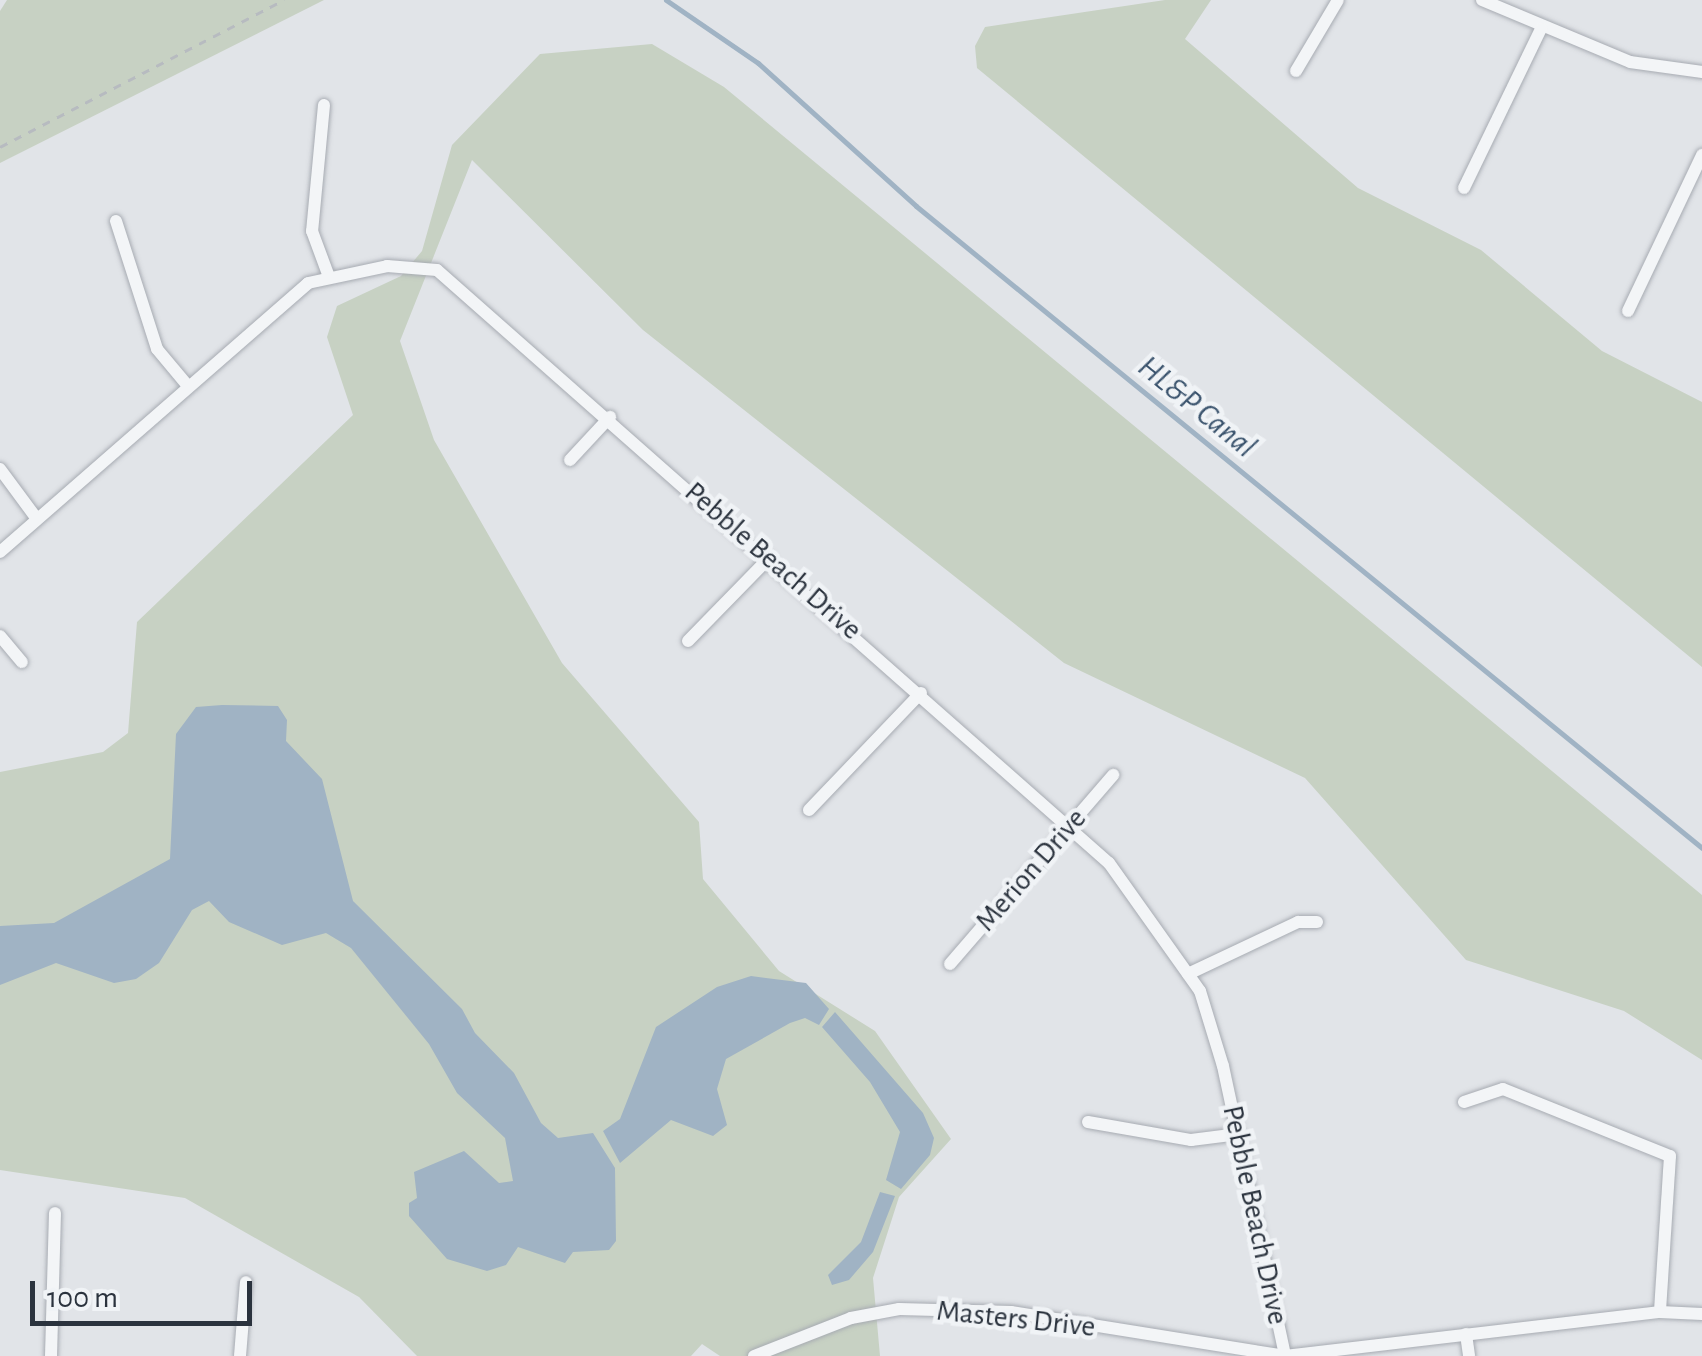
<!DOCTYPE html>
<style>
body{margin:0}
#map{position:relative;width:1702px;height:1356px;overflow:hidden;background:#e1e4e8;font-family:"Alegreya Sans",sans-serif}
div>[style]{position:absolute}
.green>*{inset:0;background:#c7d1c3}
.water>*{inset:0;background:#a0b3c4}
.stream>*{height:5px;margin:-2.5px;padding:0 2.5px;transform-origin:2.5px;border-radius:2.5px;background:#a0b3c4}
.path>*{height:2.5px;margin-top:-1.25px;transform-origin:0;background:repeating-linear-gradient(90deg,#b7bbc0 0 8px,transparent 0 16px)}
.roads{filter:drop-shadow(0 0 2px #a7abb2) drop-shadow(0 0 2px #a7abb2)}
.minor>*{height:12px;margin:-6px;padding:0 6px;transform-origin:6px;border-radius:6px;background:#f3f5f7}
span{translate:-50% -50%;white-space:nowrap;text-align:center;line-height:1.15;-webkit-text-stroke:9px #f0f3f6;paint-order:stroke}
.street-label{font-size:30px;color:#2b333e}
.water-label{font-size:32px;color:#3a536d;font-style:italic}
.scale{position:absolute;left:30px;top:1281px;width:222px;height:45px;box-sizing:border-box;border:5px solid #2b333e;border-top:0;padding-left:12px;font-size:30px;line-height:35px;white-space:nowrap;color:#2b333e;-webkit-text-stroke:8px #f0f3f6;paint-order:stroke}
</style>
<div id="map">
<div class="green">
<div style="clip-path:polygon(7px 0,324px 0,0 163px,0 11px)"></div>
<div style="clip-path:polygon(1165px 0,1211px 0,1185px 39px,1358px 188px,1481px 250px,1602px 351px,1702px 402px,1702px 667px,977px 68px,975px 46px,985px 27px)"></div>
<div style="clip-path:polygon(652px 44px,724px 87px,1702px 895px,1702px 1060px,1624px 1011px,1466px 960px,1305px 778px,1064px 663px,643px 330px,472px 160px,400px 341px,434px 440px,562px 663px,699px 822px,703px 879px,779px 971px,875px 1031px,951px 1139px,899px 1197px,873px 1278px,880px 1356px,720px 1356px,702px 1344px,691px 1356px,417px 1356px,359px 1297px,185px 1198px,0 1170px,0 772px,103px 752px,128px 733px,137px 622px,353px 415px,327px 337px,337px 306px,401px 276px,422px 251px,452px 145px,540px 54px)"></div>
</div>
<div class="water">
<div style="clip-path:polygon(222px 705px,278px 706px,287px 720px,286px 741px,322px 779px,353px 901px,462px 1009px,475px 1033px,514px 1073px,541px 1123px,558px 1138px,593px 1133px,615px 1168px,616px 1241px,609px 1250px,573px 1252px,565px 1263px,518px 1247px,506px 1265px,487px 1271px,447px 1259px,409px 1216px,409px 1203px,417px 1198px,414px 1172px,464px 1151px,499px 1183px,513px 1181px,505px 1138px,457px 1093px,429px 1044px,351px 948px,326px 933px,282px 945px,229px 922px,209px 901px,192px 910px,159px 963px,136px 979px,114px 983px,56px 963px,0 985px,0 926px,54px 923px,170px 859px,176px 734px,196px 707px)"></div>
<div style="clip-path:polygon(751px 976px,806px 983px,829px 1009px,819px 1025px,805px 1018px,790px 1023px,726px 1059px,717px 1089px,727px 1125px,713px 1136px,671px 1120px,620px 1163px,603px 1131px,620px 1119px,656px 1027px,717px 987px)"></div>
<div style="clip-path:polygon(835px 1012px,923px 1113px,934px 1138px,930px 1155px,901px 1189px,886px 1180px,900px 1132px,870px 1082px,822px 1027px)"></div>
<div style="clip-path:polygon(880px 1192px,895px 1196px,873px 1252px,849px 1280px,832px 1285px,828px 1275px,861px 1242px)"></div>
</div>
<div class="stream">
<div style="left:666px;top:0;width:112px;rotate:34.4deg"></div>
<div style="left:758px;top:63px;width:213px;rotate:42.1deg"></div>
<div style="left:916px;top:206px;width:1015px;rotate:39.24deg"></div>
</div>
<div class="path">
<div style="left:0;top:147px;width:320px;rotate:-27.4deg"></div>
</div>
<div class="roads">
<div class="minor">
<div style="left:1482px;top:0;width:160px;rotate:22.7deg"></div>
<div style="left:1630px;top:62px;width:73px;rotate:7.9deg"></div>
<div style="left:1296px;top:71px;width:82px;rotate:-59.4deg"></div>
<div style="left:324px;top:105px;width:127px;rotate:95.4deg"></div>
<div style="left:312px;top:231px;width:49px;rotate:69.7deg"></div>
<div style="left:1464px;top:188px;width:177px;rotate:-64.2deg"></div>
<div style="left:116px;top:221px;width:134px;rotate:72.2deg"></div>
<div style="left:157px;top:349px;width:48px;rotate:50deg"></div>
<div style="left:1628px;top:311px;width:173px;rotate:-64.6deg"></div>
<div style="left:570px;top:460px;width:59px;rotate:-47.1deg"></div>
<div style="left:0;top:469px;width:62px;rotate:53.5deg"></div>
<div style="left:0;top:552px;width:409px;rotate:-41.1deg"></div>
<div style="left:308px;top:283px;width:81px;rotate:-12.1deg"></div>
<div style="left:387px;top:266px;width:50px;rotate:4.6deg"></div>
<div style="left:437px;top:270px;width:896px;rotate:41.43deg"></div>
<div style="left:1109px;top:863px;width:157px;rotate:54.6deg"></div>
<div style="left:1200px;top:991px;width:78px;rotate:73deg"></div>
<div style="left:1223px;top:1066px;width:297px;rotate:77.9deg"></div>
<div style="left:0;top:636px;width:34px;rotate:50deg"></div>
<div style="left:688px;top:641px;width:116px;rotate:-45.7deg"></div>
<div style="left:809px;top:810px;width:162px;rotate:-46.3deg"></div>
<div style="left:950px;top:964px;width:250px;rotate:-49.2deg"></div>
<div style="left:1188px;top:974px;width:122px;rotate:-25.3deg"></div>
<div style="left:1298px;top:922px;width:19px"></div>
<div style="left:1464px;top:1102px;width:41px;rotate:-18.4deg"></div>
<div style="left:1503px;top:1089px;width:180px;rotate:21.9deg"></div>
<div style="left:1670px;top:1156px;width:156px;rotate:93.7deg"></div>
<div style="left:1088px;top:1122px;width:105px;rotate:9.9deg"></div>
<div style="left:1191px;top:1140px;width:48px;rotate:-7.1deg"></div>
<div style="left:1466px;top:1334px;width:22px;rotate:82deg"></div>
<div style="left:51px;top:1356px;width:143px;rotate:-88.4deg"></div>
<div style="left:240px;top:1356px;width:74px;rotate:-85.4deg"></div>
<div style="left:754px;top:1356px;width:104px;rotate:-21.4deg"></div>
<div style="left:851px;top:1318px;width:49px;rotate:-10.6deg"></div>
<div style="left:899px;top:1309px;width:112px;rotate:1.5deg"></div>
<div style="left:1011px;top:1312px;width:278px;rotate:9.1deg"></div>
<div style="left:1285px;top:1356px;width:378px;rotate:-6.7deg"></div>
<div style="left:1660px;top:1312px;width:42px;rotate:2.7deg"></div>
</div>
</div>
<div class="street-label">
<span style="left:773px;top:561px;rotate:41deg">Pebble Beach Drive</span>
<span style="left:1031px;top:870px;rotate:-49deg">Merion Drive</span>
<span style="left:1255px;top:1215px;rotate:78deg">Pebble Beach Drive</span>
<span style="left:1016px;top:1319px;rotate:6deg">Masters Drive</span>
</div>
<div class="water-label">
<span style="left:1197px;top:407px;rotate:39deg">HL&amp;P Canal</span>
</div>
<div class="scale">100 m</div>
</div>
